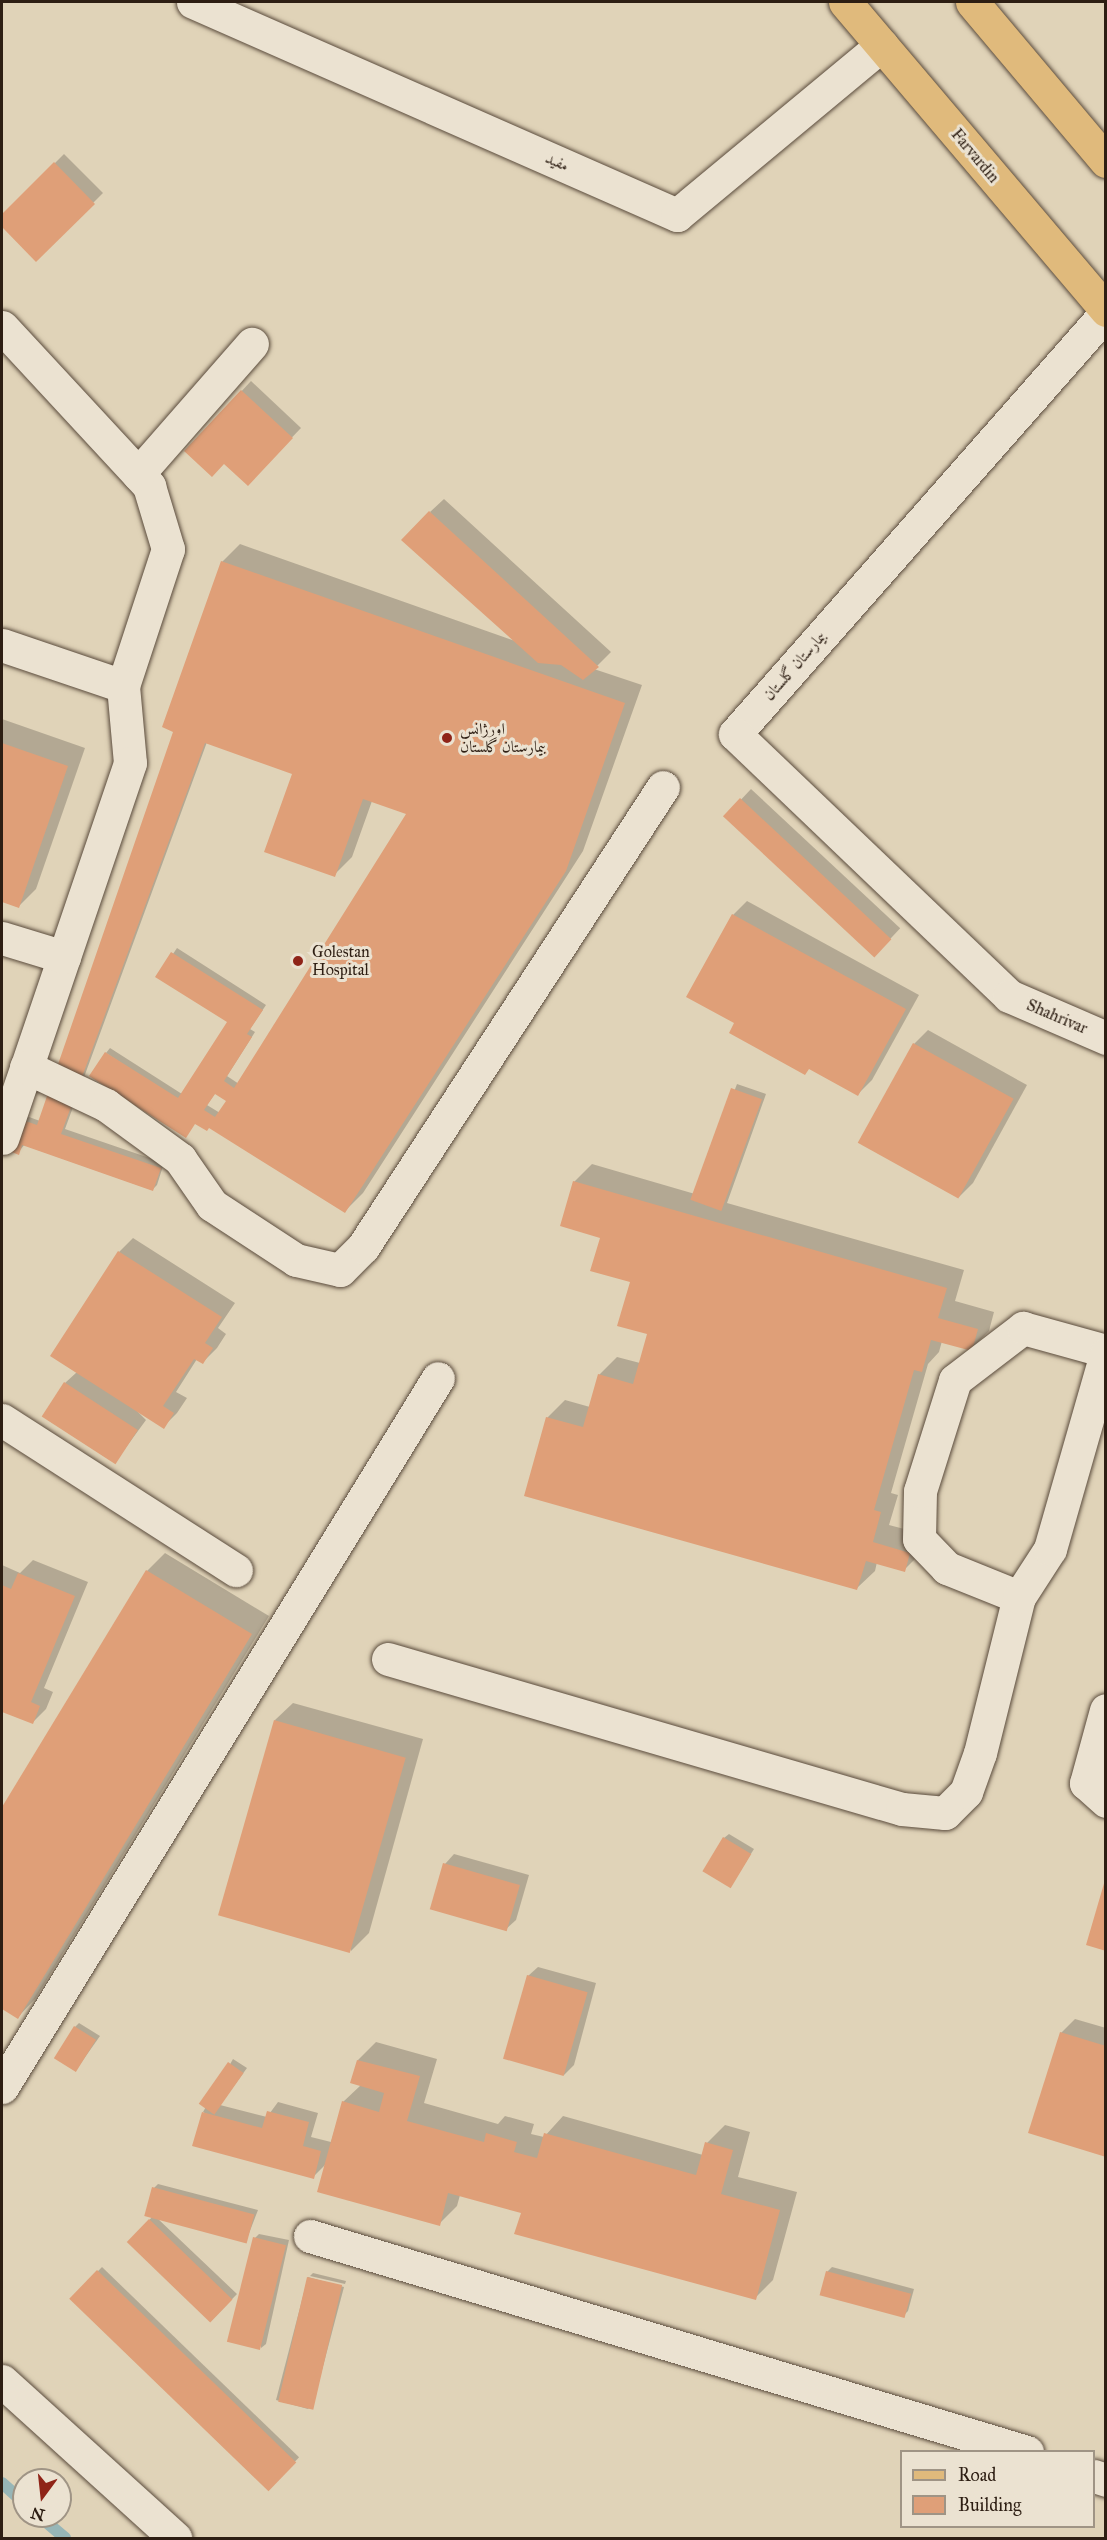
<!DOCTYPE html>
<meta charset="utf-8">
<style>
body{margin:0}
#map{position:relative;width:1107px;height:2540px;overflow:hidden;background:#e0d3b8;font-family:"IM FELL Great Primer",Amiri,serif}
div>[style]{position:absolute}
.shadow>*{inset:0;background:#0003;transform-origin:0 0}
.stream>*{height:12px;margin:-6px;padding:0 6px;transform-origin:6px;border-radius:6px;background:#97b6b7}
.building>*{inset:0;background:#df9f78;transform-origin:0 0}
.roads{filter:drop-shadow(0 0 2px #5a4b3c) drop-shadow(0 0 2px #5a4b3c)}
.minor>*{height:33px;margin:-16.5px;padding:0 16.5px;transform-origin:16.5px;border-radius:16.5px;background:#ebe2d1}
.major>*{height:33px;margin:-16.5px;padding:0 16.5px;transform-origin:16.5px;border-radius:16.5px;background:#e0ba7c}
.dots>*{width:16px;height:16px;translate:-50% -50%;box-sizing:border-box;border:3px solid #ebe2d1;border-radius:50%}
span{translate:-50% -50%;white-space:nowrap;text-align:center;line-height:1.15;-webkit-text-stroke:6px #ebe2d1;paint-order:stroke}
.street-label{font-size:16px;color:#2d1e13}
.poi-label{font-size:16px;color:#2d1e13}
.left{translate:0 -50%;text-align:left}
.frame{position:absolute;inset:0;border:3px solid #2d1e13;pointer-events:none}
.legend{position:absolute;left:900px;top:2450px;width:195px;height:78px;box-sizing:border-box;background:#ebe2d1;border:2px solid #9f9485;margin:0;padding:8px 10px;list-style:none;font-size:18px;color:#2d1e13}
.legend li{display:flex;align-items:center;gap:12px;height:30px}
.legend b{width:30px;border:2px solid #9f9485}
.north{position:absolute;left:12px;top:2468px;width:60px;height:60px;box-sizing:border-box;background:#ebe2d1;border:2px solid #9f9485;border-radius:50%;rotate:195deg;font-size:16px;font-weight:700;line-height:24px;text-align:center;color:#2d1e13}
.north::after{content:'';display:block;margin:auto;width:21px;height:27px;background:#8f2418;clip-path:polygon(50% 0,100% 100%,50% 72%,0 100%)}
</style>
<div id="map">
<div class="shadow">
<div style="clip-path:polygon(64px 154px,103px 193px,36px 260px,2px 225px,2px 216px)"></div>
<div style="clip-path:polygon(251px 381px,301px 428px,257px 474px,186px 451px)"></div>
<div style="clip-path:polygon(evenodd,444px 499px,611px 652px,594px 669px,642px 685px,583px 851px,363px 1193px,345px 1211px,106px 1053px,110px 1048px,182px 1094px,229px 1021px,158px 976px,177px 948px,266px 1005px,250px 1029px,255px 1032px,227px 1076px,239px 1084px,408px 813px,372px 801px,352px 857px,334px 875px,294px 773px,207px 742px,65px 1129px,164px 1163px,157px 1185px,152px 1190px,24px 1145px,18px 1153px,2px 1107px,40px 1121px,174px 732px,222px 562px,240px 544px,515px 641px,430px 512px,444px 499px,216px 1092px,228px 1100px,220px 1113px,207px 1105px,216px 1092px)"></div>
<div style="clip-path:polygon(2px 719px,85px 748px,36px 889px,18px 907px,2px 901px)"></div>
<div style="left:751px;top:789px;width:204px;height:37px;rotate:43deg"></div>
<div style="clip-path:polygon(747px 901px,919px 995px,872px 1080px,858px 1094px,736px 1023px,733px 915px)"></div>
<div style="clip-path:polygon(928px 1030px,1027px 1085px,973px 1183px,959px 1197px,914px 1044px)"></div>
<div style="clip-path:polygon(737px 1084px,766px 1094px,727px 1203px,964px 1270px,955px 1301px,994px 1312px,989px 1331px,971px 1349px,942px 1341px,939px 1352px,928px 1364px,891px 1493px,898px 1495px,889px 1525px,927px 1535px,922px 1552px,904px 1570px,877px 1562px,875px 1571px,857px 1588px,547px 1418px,565px 1400px,590px 1407px,599px 1375px,617px 1357px,640px 1363px,649px 1333px,631px 1281px,602px 1237px,574px 1182px,592px 1164px,695px 1194px)"></div>
<div style="clip-path:polygon(133px 1238px,235px 1303px,218px 1328px,226px 1334px,217px 1348px,203px 1362px,197px 1359px,176px 1392px,187px 1398px,177px 1413px,163px 1427px,134px 1408px,146px 1420px,116px 1461px,65px 1383px,77px 1372px,52px 1356px,119px 1252px)"></div>
<div style="clip-path:polygon(165px 1553px,269px 1616px,35px 1999px,18px 2017px,2px 2007px,2px 1810px,147px 1571px)"></div>
<div style="clip-path:polygon(33px 1560px,88px 1582px,44px 1688px,53px 1692px,46px 1709px,32px 1723px,2px 1710px,2px 1565px,20px 1573px)"></div>
<div style="clip-path:polygon(293px 1703px,423px 1739px,369px 1933px,351px 1951px,275px 1720px)"></div>
<div style="clip-path:polygon(729px 1834px,754px 1849px,731px 1886px,724px 1838px)"></div>
<div style="clip-path:polygon(454px 1854px,529px 1875px,516px 1920px,506px 1929px,445px 1864px)"></div>
<div style="clip-path:polygon(538px 1967px,596px 1983px,574px 2065px,564px 2075px,528px 1976px)"></div>
<div style="clip-path:polygon(1075px 2019px,1106px 2028px,1106px 2156px,1061px 2033px)"></div>
<div style="clip-path:polygon(79px 2023px,100px 2036px,76px 2070px,75px 2027px)"></div>
<div style="clip-path:polygon(376px 2042px,437px 2059px,424px 2103px,498px 2124px,505px 2116px,534px 2124px,531px 2134px,544px 2137px,563px 2116px,703px 2155px,707px 2143px,725px 2125px,750px 2132px,738px 2177px,797px 2192px,773px 2280px,755px 2298px,522px 2212px,460px 2195px,457px 2206px,439px 2224px,326px 2164px,313px 2177px,203px 2112px,233px 2059px,247px 2068px,220px 2105px,267px 2117px,278px 2102px,318px 2113px,311px 2137px,331px 2142px,343px 2102px,361px 2085px,358px 2060px)"></div>
<div style="clip-path:polygon(158px 2184px,258px 2210px,246px 2241px,156px 2217px,237px 2294px,212px 2320px,129px 2242px,153px 2216px,154px 2188px)"></div>
<div style="clip-path:polygon(259px 2234px,289px 2240px,266px 2344px,261px 2348px,255px 2238px)"></div>
<div style="left:102px;top:2267px;width:274px;height:45px;rotate:44deg"></div>
<div style="clip-path:polygon(832px 2267px,914px 2289px,908px 2311px,904px 2315px,827px 2272px)"></div>
<div style="clip-path:polygon(313px 2273px,346px 2281px,345px 2284px,310px 2276px)"></div>
<div style="clip-path:polygon(308px 2277px,344px 2287px,313px 2404px,308px 2409px,276px 2400px)"></div>
</div>
<div class="stream">
<div style="left:2px;top:2483px;width:30px;rotate:42deg"></div>
<div style="left:39px;top:2516px;width:34px;rotate:40deg"></div>
</div>
<div class="building">
<div style="clip-path:polygon(54px 162px,95px 204px,36px 262px,2px 227px,2px 214px)"></div>
<div style="clip-path:polygon(241px 390px,293px 438px,248px 486px,224px 464px,212px 477px,184px 451px)"></div>
<div style="clip-path:polygon(429px 511px,599px 667px,583px 680px,561px 665px,538px 663px,401px 540px)"></div>
<div style="clip-path:polygon(evenodd,221px 561px,625px 703px,566px 871px,345px 1213px,209px 1128px,207px 1131px,195px 1124px,186px 1138px,89px 1076px,105px 1052px,178px 1098px,227px 1022px,155px 977px,171px 952px,263px 1010px,247px 1034px,252px 1037px,224px 1081px,234px 1088px,406px 814px,363px 799px,335px 877px,264px 852px,292px 774px,205px 743px,61px 1134px,161px 1168px,153px 1191px,22px 1145px,19px 1155px,2px 1148px,2px 1113px,37px 1125px,173px 732px,162px 727px,221px 561px,215px 1094px,226px 1101px,215px 1117px,204px 1110px,215px 1094px)"></div>
<div style="clip-path:polygon(2px 743px,68px 766px,19px 908px,2px 902px)"></div>
<div style="left:740px;top:798px;width:207px;height:25px;rotate:43deg"></div>
<div style="clip-path:polygon(732px 914px,906px 1009px,858px 1096px,809px 1069px,805px 1075px,729px 1033px,734px 1023px,686px 997px)"></div>
<div style="left:913px;top:1043px;width:115px;height:114px;rotate:29deg"></div>
<div style="left:731px;top:1088px;width:33px;height:119px;rotate:20deg"></div>
<div style="clip-path:polygon(573px 1181px,947px 1288px,938px 1318px,978px 1329px,972px 1351px,931px 1340px,922px 1372px,914px 1370px,874px 1510px,881px 1512px,873px 1542px,910px 1553px,905px 1572px,866px 1561px,857px 1590px,524px 1496px,546px 1417px,583px 1427px,598px 1374px,633px 1384px,647px 1334px,617px 1326px,630px 1282px,590px 1271px,600px 1238px,560px 1226px)"></div>
<div style="clip-path:polygon(118px 1251px,222px 1317px,205px 1343px,213px 1348px,203px 1364px,194px 1359px,163px 1406px,174px 1413px,164px 1429px,50px 1356px)"></div>
<div style="left:64px;top:1382px;width:88px;height:41px;rotate:33deg"></div>
<div style="clip-path:polygon(146px 1570px,252px 1634px,18px 2019px,2px 2009px,2px 1807px)"></div>
<div style="clip-path:polygon(18px 1573px,75px 1596px,31px 1702px,40px 1706px,33px 1724px,2px 1712px,2px 1585px,11px 1589px)"></div>
<div style="left:274px;top:1720px;width:137px;height:203px;rotate:16deg"></div>
<div style="left:723px;top:1837px;width:33px;height:40px;rotate:31deg"></div>
<div style="left:443px;top:1863px;width:80px;height:48px;rotate:16deg"></div>
<div style="clip-path:polygon(1105px 1880px,1106px 1880px,1106px 1951px,1086px 1945px)"></div>
<div style="left:527px;top:1975px;width:63px;height:87px;rotate:16deg"></div>
<div style="left:74px;top:2026px;width:26px;height:38px;rotate:32deg"></div>
<div style="clip-path:polygon(1060px 2032px,1106px 2046px,1106px 2157px,1028px 2133px)"></div>
<div style="clip-path:polygon(357px 2060px,420px 2076px,407px 2121px,484px 2142px,486px 2133px,517px 2142px,514px 2152px,537px 2158px,544px 2133px,696px 2175px,705px 2142px,733px 2150px,721px 2194px,780px 2210px,756px 2300px,514px 2234px,521px 2213px,448px 2193px,440px 2226px,317px 2192px,342px 2101px,379px 2112px,384px 2093px,350px 2083px)"></div>
<div style="left:228px;top:2062px;width:19px;height:51px;rotate:35deg"></div>
<div style="clip-path:polygon(267px 2111px,309px 2122px,303px 2146px,321px 2151px,314px 2179px,192px 2146px,202px 2112px,262px 2128px)"></div>
<div style="left:152px;top:2187px;width:106px;height:30px;rotate:15deg"></div>
<div style="left:149px;top:2219px;width:116px;height:32px;rotate:44deg"></div>
<div style="left:253px;top:2237px;width:34px;height:108px;rotate:14deg"></div>
<div style="left:97px;top:2270px;width:277px;height:40px;rotate:44deg"></div>
<div style="left:826px;top:2271px;width:88px;height:25px;rotate:15deg"></div>
<div style="left:307px;top:2277px;width:36px;height:128px;rotate:13deg"></div>
</div>
<div class="roads">
<div class="minor">
<div style="left:193px;top:2px;width:529px;rotate:23.75deg"></div>
<div style="left:677px;top:215px;width:266px;rotate:-39.7deg"></div>
<div style="left:1106px;top:313px;width:561px;rotate:131.39deg"></div>
<div style="left:735px;top:734px;width:379px;rotate:43.7deg"></div>
<div style="left:1009px;top:996px;width:106px;rotate:23.4deg"></div>
<div style="left:2px;top:327px;width:217px;rotate:47.2deg"></div>
<div style="left:149px;top:486px;width:66px;rotate:73.2deg"></div>
<div style="left:168px;top:549px;width:144px;rotate:108.2deg"></div>
<div style="left:123px;top:686px;width:77px;rotate:84.8deg"></div>
<div style="left:130px;top:763px;width:396px;rotate:108.8deg"></div>
<div style="left:138px;top:474px;width:173px;rotate:-48.8deg"></div>
<div style="left:2px;top:645px;width:128px;rotate:18.7deg"></div>
<div style="left:2px;top:938px;width:65px;rotate:17deg"></div>
<div style="left:26px;top:1067px;width:89px;rotate:25.4deg"></div>
<div style="left:106px;top:1105px;width:92px;rotate:36.1deg"></div>
<div style="left:180px;top:1159px;width:56px;rotate:55.2deg"></div>
<div style="left:212px;top:1205px;width:100px;rotate:33.2deg"></div>
<div style="left:296px;top:1260px;width:45px;rotate:12.8deg"></div>
<div style="left:340px;top:1270px;width:33px;rotate:-45deg"></div>
<div style="left:363px;top:1247px;width:549px;rotate:-56.89deg"></div>
<div style="left:2px;top:1420px;width:278px;rotate:32.7deg"></div>
<div style="left:1019px;top:1597px;width:78px;rotate:-158.1deg"></div>
<div style="left:947px;top:1568px;width:40px;rotate:-134deg"></div>
<div style="left:919px;top:1539px;width:48px;rotate:-88.8deg"></div>
<div style="left:920px;top:1491px;width:116px;rotate:-72.5deg"></div>
<div style="left:955px;top:1380px;width:86px;rotate:-37.4deg"></div>
<div style="left:1023px;top:1328px;width:86px;rotate:15.5deg"></div>
<div style="left:388px;top:1659px;width:535px;rotate:16.27deg"></div>
<div style="left:902px;top:1809px;width:43px;rotate:5.3deg"></div>
<div style="left:945px;top:1813px;width:30px;rotate:-45deg"></div>
<div style="left:966px;top:1792px;width:41px;rotate:-70.3deg"></div>
<div style="left:980px;top:1753px;width:161px;rotate:-76deg"></div>
<div style="left:1019px;top:1597px;width:57px;rotate:-57.1deg"></div>
<div style="left:1050px;top:1549px;width:203px;rotate:-74deg"></div>
<div style="left:1106px;top:1710px;width:76px;rotate:105.3deg"></div>
<div style="left:1086px;top:1783px;width:27px;rotate:42deg"></div>
<div style="left:2px;top:2087px;width:832px;rotate:-58.41deg"></div>
<div style="left:310px;top:2236px;width:749px;rotate:16.77deg"></div>
<div style="left:2px;top:2381px;width:234px;rotate:42.2deg"></div>
<div style="left:1094px;top:2476px;width:13px;rotate:18deg"></div>
</div>
<div class="major">
<div style="left:845px;top:2px;width:404px;rotate:49.7deg"></div>
<div style="left:972px;top:2px;width:208px;rotate:49.9deg"></div>
</div>
</div>
<div class="dots">
<div style="left:447px;top:738px;background:#8f2418"></div>
<div style="left:298px;top:961px;background:#8f2418"></div>
</div>
<div class="street-label">
<span style="left:975px;top:156px;rotate:50deg">Farvardin</span>
<span style="left:557px;top:162px;rotate:24deg">مفید</span>
<span style="left:795px;top:666px;rotate:-49deg">بیمارستان گلستان</span>
<span style="left:1057px;top:1017px;rotate:23deg">Shahrivar</span>
</div>
<div class="poi-label">
<span class="left" style="left:460px;top:738px">اورژانس<br>بیمارستان گلستان</span>
<span class="left" style="left:312px;top:961px">Golestan<br>Hospital</span>
</div>
<div class="frame"></div>
<ul class="legend">
<li><b style="height:8px;background:#e0ba7c"></b>Road</li>
<li><b style="height:16px;background:#df9f78"></b>Building</li>
</ul>
<div class="north">N</div>
</div>
